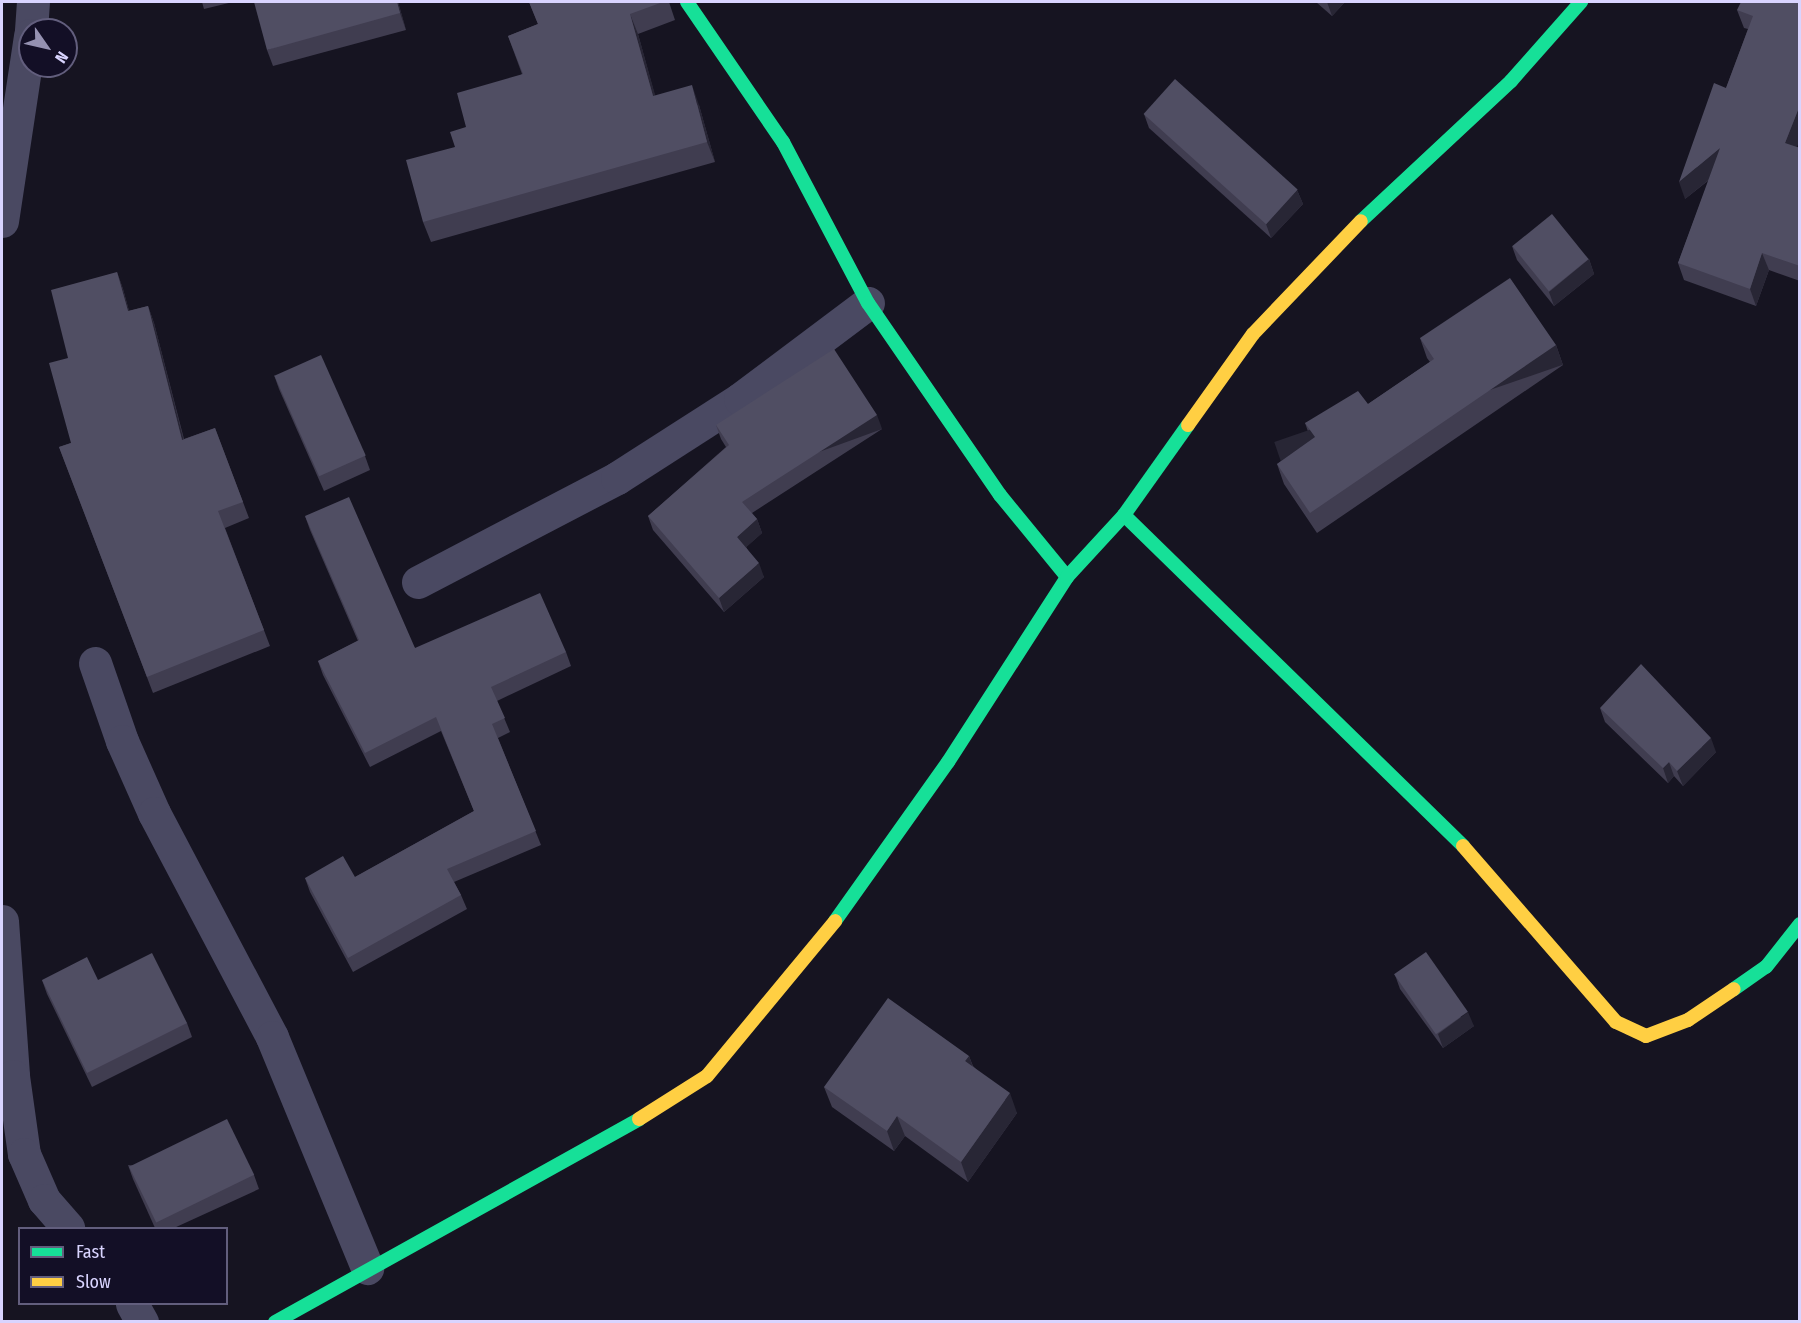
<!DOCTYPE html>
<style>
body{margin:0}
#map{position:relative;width:1801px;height:1323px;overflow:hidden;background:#161421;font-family:"Fira Sans Condensed",sans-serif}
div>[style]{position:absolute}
.street>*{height:33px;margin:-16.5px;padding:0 16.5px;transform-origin:16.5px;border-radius:16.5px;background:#4a4962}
.fast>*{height:14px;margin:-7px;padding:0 7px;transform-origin:7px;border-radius:7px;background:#16e098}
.slow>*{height:14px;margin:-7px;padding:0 7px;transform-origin:7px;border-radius:7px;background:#ffcf43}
.wall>*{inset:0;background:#403d50}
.shaded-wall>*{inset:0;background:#282635;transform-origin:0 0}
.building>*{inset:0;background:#504e63;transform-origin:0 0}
span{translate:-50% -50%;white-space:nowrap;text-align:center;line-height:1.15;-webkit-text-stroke:5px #130f26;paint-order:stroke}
.frame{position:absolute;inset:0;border:3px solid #d9d4ff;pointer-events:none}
.legend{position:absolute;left:18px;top:1227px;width:210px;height:78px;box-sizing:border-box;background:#130f26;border:2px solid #625e7d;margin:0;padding:8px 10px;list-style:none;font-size:18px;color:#d9d4ff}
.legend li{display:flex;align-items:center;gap:12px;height:30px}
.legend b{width:30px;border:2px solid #625e7d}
.north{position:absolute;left:18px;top:18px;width:60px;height:60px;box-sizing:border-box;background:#130f26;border:2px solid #625e7d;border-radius:50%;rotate:124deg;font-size:16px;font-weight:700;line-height:24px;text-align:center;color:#d9d4ff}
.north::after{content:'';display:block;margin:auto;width:21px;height:27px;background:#9591b1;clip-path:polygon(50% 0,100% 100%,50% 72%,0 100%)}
</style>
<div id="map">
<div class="street">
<div style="left:31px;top:30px;width:28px;rotate:-86deg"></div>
<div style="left:2px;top:221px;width:188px;rotate:-81.4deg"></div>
<div style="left:418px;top:582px;width:225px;rotate:-27.6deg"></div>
<div style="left:617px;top:478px;width:146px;rotate:-32.7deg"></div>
<div style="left:740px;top:399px;width:160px;rotate:-36.9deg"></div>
<div style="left:95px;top:663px;width:83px;rotate:70.9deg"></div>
<div style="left:122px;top:741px;width:79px;rotate:66deg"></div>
<div style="left:154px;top:813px;width:253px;rotate:62.2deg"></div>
<div style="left:272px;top:1037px;width:250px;rotate:67.6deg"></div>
<div style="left:2px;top:921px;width:155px;rotate:85.9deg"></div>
<div style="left:13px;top:1076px;width:79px;rotate:82deg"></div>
<div style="left:24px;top:1154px;width:50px;rotate:66.5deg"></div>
<div style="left:44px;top:1200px;width:37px;rotate:49deg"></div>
<div style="left:132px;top:1304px;width:21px;rotate:61deg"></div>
</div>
<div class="fast">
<div style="left:687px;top:2px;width:170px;rotate:55.6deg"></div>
<div style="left:783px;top:142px;width:182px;rotate:62.2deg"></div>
<div style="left:868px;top:303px;width:233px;rotate:55.5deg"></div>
<div style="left:1000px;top:495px;width:106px;rotate:50.7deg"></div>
<div style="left:1361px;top:221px;width:205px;rotate:-43deg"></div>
<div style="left:1511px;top:81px;width:106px;rotate:-48.5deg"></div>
<div style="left:1124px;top:515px;width:474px;rotate:44.3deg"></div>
<div style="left:835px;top:921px;width:195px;rotate:-54.6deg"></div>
<div style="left:948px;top:762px;width:220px;rotate:-57.2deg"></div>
<div style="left:1067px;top:577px;width:84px;rotate:-47.4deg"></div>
<div style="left:1124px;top:515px;width:110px;rotate:-54.6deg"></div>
<div style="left:1734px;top:989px;width:39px;rotate:-35deg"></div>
<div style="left:1766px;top:967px;width:55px;rotate:-51.7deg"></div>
<div style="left:275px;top:1322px;width:417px;rotate:-29.1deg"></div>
</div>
<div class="slow">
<div style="left:1188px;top:425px;width:112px;rotate:-54.5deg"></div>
<div style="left:1253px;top:334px;width:156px;rotate:-46.3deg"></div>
<div style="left:1463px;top:846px;width:233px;rotate:49deg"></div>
<div style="left:1616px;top:1022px;width:33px;rotate:25deg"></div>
<div style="left:1646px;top:1036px;width:45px;rotate:-20.9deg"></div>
<div style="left:1688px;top:1020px;width:55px;rotate:-34deg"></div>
<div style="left:639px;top:1119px;width:80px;rotate:-32.3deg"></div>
<div style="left:707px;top:1076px;width:201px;rotate:-50.4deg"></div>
</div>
<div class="wall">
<div style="clip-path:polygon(202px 2px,233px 2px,204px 9px)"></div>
<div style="clip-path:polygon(398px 2px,406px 30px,273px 66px,267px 50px)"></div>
<div style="clip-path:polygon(529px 2px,669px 2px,675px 20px,638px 34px,655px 96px,699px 105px,715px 162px,431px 242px,423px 222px,455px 147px,466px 127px,522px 74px,508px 36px,538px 24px)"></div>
<div style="clip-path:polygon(1316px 2px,1345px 2px,1332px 16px)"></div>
<div style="clip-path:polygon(1800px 2px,1800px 139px,1796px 147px,1800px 148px,1800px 281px,1769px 270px,1756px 306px,1684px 280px,1678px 263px,1709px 180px,1685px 199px,1748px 29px,1744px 28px,1737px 10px)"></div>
<div style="clip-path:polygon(1144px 114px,1297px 190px,1303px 204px,1271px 238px,1149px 128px)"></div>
<div style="clip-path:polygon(1512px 246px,1589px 259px,1594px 274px,1554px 306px,1517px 260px)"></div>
<div style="clip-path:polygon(117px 272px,123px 289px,129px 311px,148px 306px,154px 323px,184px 439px,215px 428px,249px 518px,225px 528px,270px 646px,153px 693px,59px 447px,71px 443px)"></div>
<div style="clip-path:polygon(1420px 338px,1556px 345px,1563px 365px,1317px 533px,1284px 484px,1277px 464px,1311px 440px,1305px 423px,1368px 404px,1430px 362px,1427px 358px)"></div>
<div style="clip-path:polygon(274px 375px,365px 456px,370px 470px,324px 491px,279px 389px)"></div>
<div style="clip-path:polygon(716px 425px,882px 429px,752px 513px,757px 519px,762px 533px,746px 547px,764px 577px,724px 612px,653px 530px,648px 516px,726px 447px,721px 439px)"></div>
<div style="clip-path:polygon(305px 516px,415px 648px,566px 652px,571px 666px,497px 701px,510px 732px,498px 738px,541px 845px,454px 882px,461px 895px,467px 909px,353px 972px,310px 892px,305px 878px,355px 877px,474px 811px,441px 731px,370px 767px,323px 675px,318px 661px,358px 641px,310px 530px)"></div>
<div style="clip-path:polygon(1600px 708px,1716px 752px,1683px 786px,1674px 776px,1668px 783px,1605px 722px)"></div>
<div style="clip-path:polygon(1395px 975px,1474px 1026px,1443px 1048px,1400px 989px)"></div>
<div style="clip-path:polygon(42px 980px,187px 1023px,192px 1037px,92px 1087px,47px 994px)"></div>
<div style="clip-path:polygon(969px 1056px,973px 1066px,1017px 1113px,968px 1182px,905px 1136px,894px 1151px,832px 1107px,824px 1087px)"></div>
<div style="clip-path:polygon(128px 1165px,254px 1175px,259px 1189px,174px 1228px,155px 1228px,133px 1179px)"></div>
</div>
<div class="shaded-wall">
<div style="clip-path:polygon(397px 2px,398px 2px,406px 30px,400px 13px)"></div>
<div style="clip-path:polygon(1327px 2px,1345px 2px,1332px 16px)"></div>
<div style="clip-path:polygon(630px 14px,638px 34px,661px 116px,653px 96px)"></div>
<div style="clip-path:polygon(692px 85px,699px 105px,715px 162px,707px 142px)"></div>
<div style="clip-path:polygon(1800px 105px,1800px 139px,1792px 160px,1785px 143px)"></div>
<div style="clip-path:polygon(1720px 148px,1727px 165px,1685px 199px,1679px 182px)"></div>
<div style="clip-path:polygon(1297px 190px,1303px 204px,1271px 238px,1266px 224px)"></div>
<div style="clip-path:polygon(1762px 253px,1769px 270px,1756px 306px,1750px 289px)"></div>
<div style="clip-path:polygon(1589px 259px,1594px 274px,1554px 306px,1549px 292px)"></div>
<div style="clip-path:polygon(117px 272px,123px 289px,134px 328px,128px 311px)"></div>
<div style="clip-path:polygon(148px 306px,154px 323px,188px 457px,182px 440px)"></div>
<div style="left:1556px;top:345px;width:21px;height:298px;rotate:71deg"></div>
<div style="left:877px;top:415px;width:15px;height:161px;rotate:70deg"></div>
<div style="clip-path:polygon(757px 519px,762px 533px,742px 551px,737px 537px)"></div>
<div style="clip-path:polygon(759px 563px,764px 577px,724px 612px,719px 598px)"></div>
<div style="clip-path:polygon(1711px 738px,1716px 752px,1683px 786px,1677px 771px)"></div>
<div style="clip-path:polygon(1669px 762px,1674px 776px,1668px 783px,1663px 768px)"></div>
<div style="clip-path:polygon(1468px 1012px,1474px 1026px,1443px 1048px,1438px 1034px)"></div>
<div style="clip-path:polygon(969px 1056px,976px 1076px,965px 1061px)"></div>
<div style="clip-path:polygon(1010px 1093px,1017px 1113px,968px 1182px,961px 1162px)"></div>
<div style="clip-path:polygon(897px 1116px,905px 1136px,894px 1151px,887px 1131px)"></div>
</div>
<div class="building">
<div style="clip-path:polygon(254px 2px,397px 2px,400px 13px,267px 50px)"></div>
<div style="clip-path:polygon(529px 2px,663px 2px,630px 14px,653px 96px,692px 85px,707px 142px,423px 222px,406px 160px,455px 147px,450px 132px,466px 127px,457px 93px,523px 74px,508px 36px,538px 24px)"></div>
<div style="clip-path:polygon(1741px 2px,1800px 2px,1800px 105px,1785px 143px,1800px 148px,1800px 266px,1762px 253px,1750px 289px,1678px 263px,1720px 148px,1679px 182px,1714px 83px,1726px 88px,1753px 16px,1737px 10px)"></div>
<div style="left:1175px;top:79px;width:165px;height:47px;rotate:42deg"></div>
<div style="left:1552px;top:214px;width:58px;height:51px;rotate:51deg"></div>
<div style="clip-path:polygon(117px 272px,128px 311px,148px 306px,182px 440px,215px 428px,243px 502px,218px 511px,264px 630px,147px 677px,59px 447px,71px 443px,49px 363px,68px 358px,51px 290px)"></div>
<div style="clip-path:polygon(1510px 278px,1556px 345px,1310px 513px,1277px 464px,1315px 437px,1305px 423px,1358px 391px,1368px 404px,1434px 359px,1420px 338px)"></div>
<div style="clip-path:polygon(834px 349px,877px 415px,742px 502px,757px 519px,737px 537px,759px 563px,719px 598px,648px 516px,729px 445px,716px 425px)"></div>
<div style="left:321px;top:355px;width:110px;height:51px;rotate:66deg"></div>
<div style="clip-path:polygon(349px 497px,415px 648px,540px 593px,566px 652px,491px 687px,505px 718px,492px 724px,536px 831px,447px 869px,461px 895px,348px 958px,305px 878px,343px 856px,355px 877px,474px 811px,436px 717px,365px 753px,318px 661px,359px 640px,305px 516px)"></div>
<div style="clip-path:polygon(1641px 664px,1711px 738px,1677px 771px,1669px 762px,1663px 768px,1600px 708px)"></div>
<div style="left:1426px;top:952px;width:73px;height:39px;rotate:55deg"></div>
<div style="clip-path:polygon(152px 953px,187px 1023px,87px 1073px,42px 980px,87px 957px,98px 980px)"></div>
<div style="clip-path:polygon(888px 998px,969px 1056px,965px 1061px,1010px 1093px,961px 1162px,897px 1116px,887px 1131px,824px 1087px)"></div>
<div style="left:227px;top:1119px;width:62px;height:109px;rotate:64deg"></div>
</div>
<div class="frame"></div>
<ul class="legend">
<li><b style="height:8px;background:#16e098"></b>Fast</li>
<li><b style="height:8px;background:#ffcf43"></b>Slow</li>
</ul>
<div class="north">N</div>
</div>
